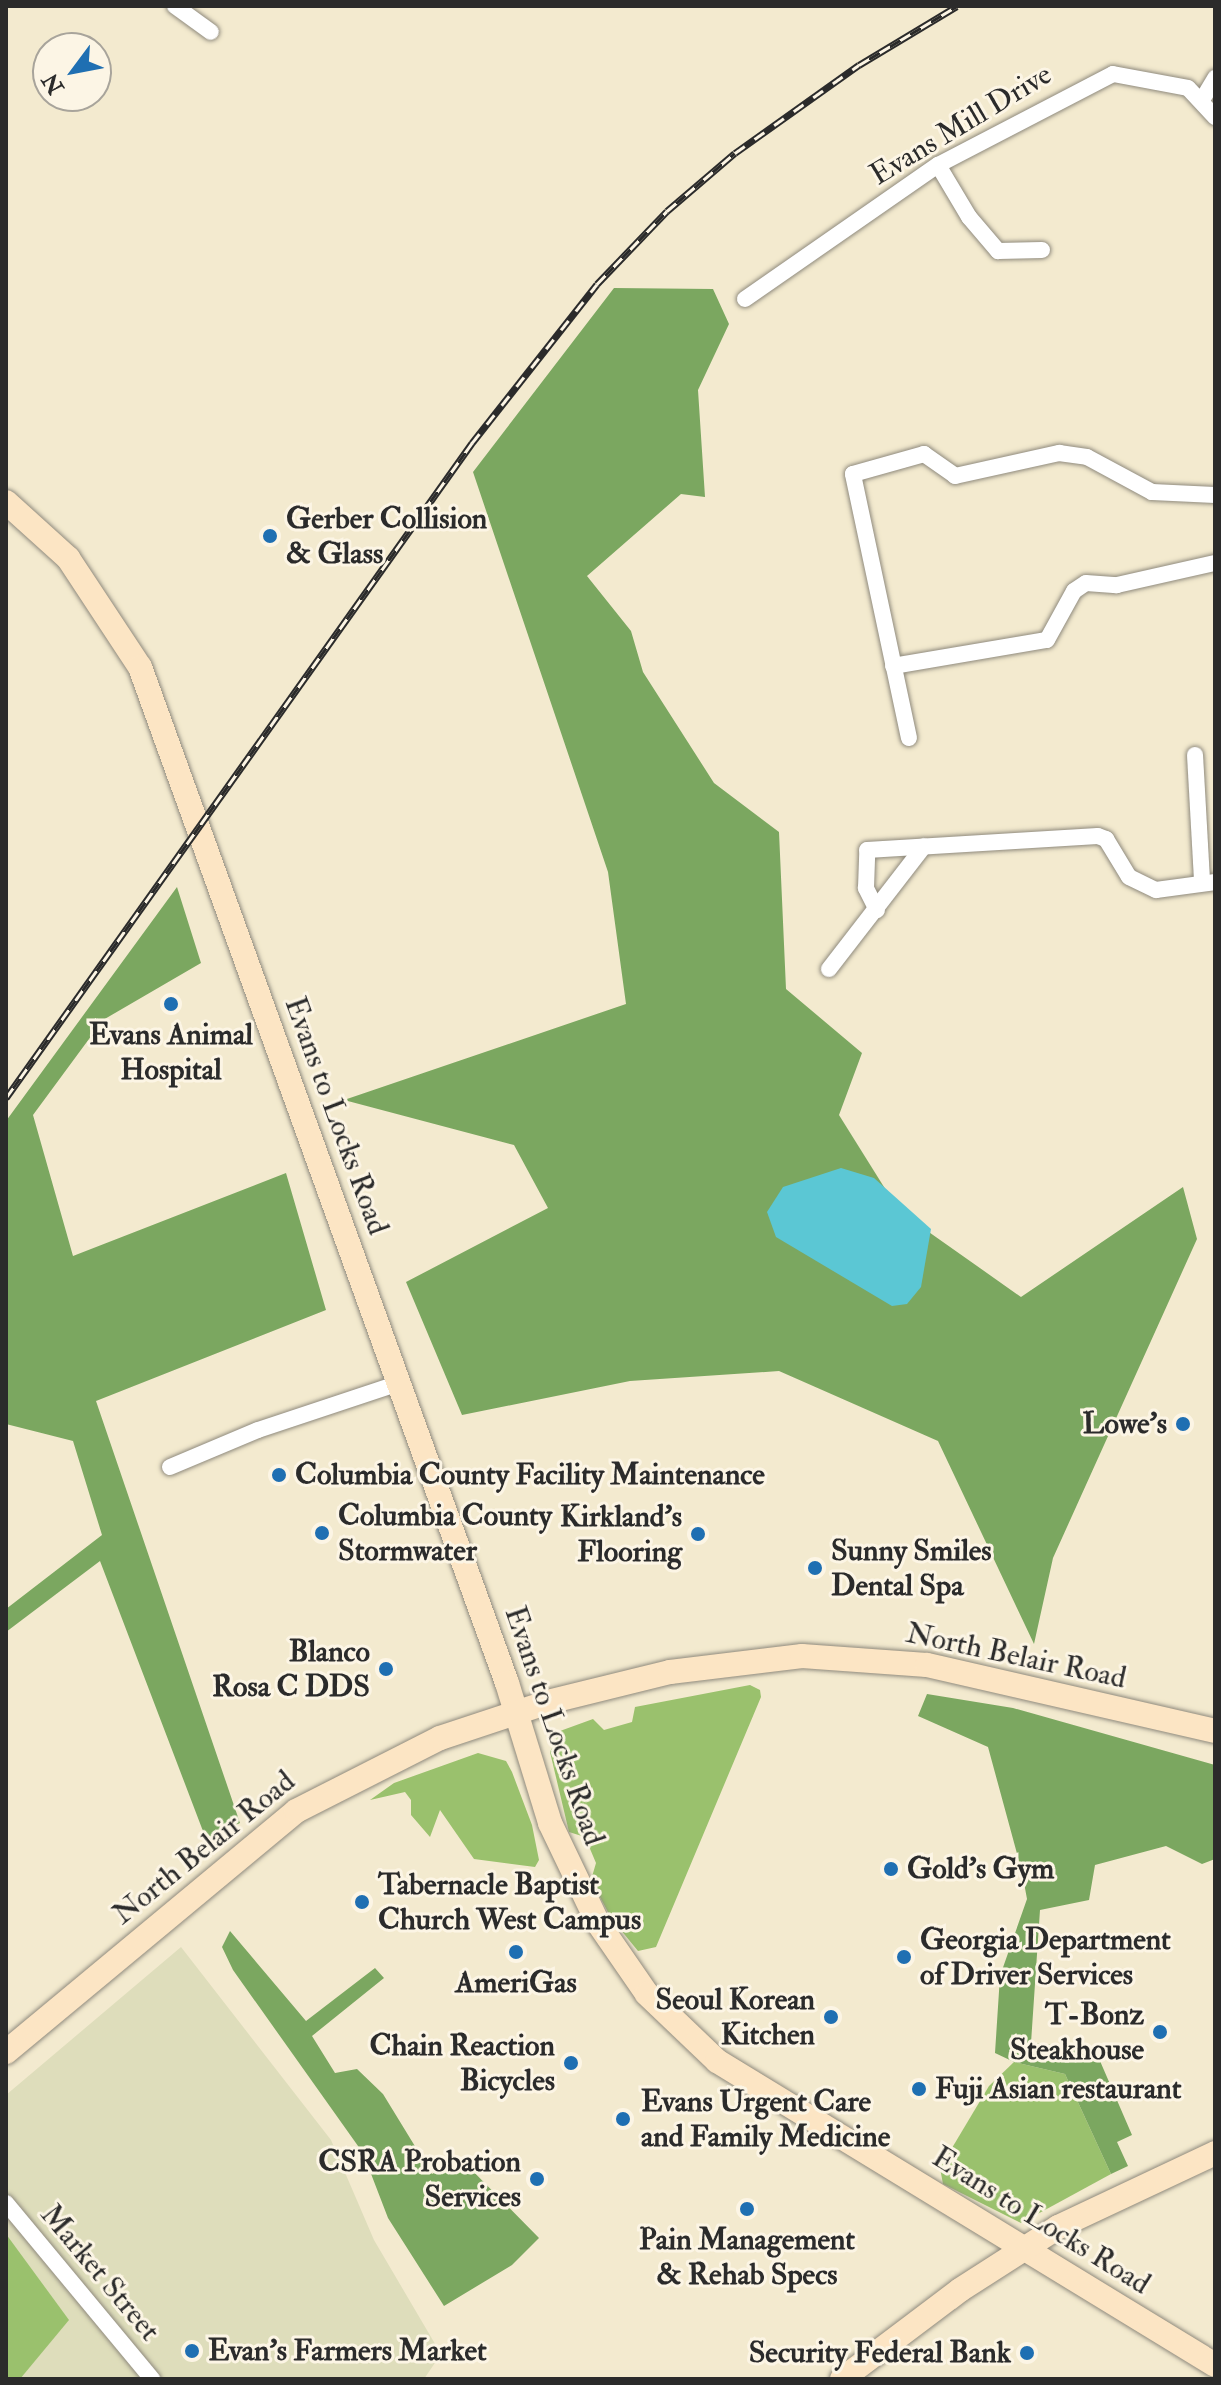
<!DOCTYPE html>
<meta charset="utf-8">
<style>
body{margin:0}
#map{position:relative;width:1221px;height:2385px;overflow:hidden;background:#f3eacf;font-family:"IM FELL Double Pica",serif}
div>[style]{position:absolute}
.built>*{inset:0;background:#deddbb}
.green>*{inset:0;background:#9ac16d}
.forest>*{inset:0;background:#7ba760}
.water>*{inset:0;background:#5bc7d4}
.roads{filter:drop-shadow(0 0 2px #8f8a7d) drop-shadow(0 0 2px #8f8a7d)}
.street>*{height:16px;margin:-8px;padding:0 8px;transform-origin:8px;border-radius:8px;background:#fff}
.secondary>*{height:24px;margin:-12px;padding:0 12px;transform-origin:12px;border-radius:12px;background:#fce5c4}
.rail>*{height:7px;margin-top:-3.5px;transform-origin:0;background:repeating-linear-gradient(90deg,#fcf5e5 0 12px,#2b2b2b 0 24px);box-sizing:border-box;border-block:2px solid #2b2b2b}
.dots>*{width:22px;height:22px;translate:-50% -50%;box-sizing:border-box;border:4px solid #fcf5e5;border-radius:50%}
span{translate:-50% -50%;white-space:nowrap;text-align:center;line-height:1.15;-webkit-text-stroke:6px #fcf5e5;paint-order:stroke}
.street-label{font-size:30px;color:#2b2b2b}
.poi-label{font-size:30px;color:#2b2b2b;font-weight:700}
.left{translate:0 -50%;text-align:left}
.right{translate:-100% -50%;text-align:right}
.frame{position:absolute;inset:0;border:8px solid #2b2b2b;pointer-events:none}
.north{position:absolute;left:32px;top:32px;width:80px;height:80px;box-sizing:border-box;background:#fcf5e5;border:2px solid #a8a49b;border-radius:50%;rotate:238deg;font-size:22px;font-weight:700;line-height:32px;text-align:center;color:#2b2b2b}
.north::after{content:'';display:block;margin:auto;width:28px;height:36px;background:#1f6fb2;clip-path:polygon(50% 0,100% 100%,50% 72%,0 100%)}
</style>
<div id="map">
<div class="built">
<div style="clip-path:polygon(181px 1947px,331px 2140px,374px 2240px,441px 2354px,424px 2379px,6px 2379px,6px 2095px)"></div>
</div>
<div class="green">
<div style="clip-path:polygon(750px 1685px,760px 1690px,761px 1697px,656px 1947px,638px 1951px,611px 1918px,591px 1880px,596px 1863px,585px 1837px,569px 1832px,550px 1752px,560px 1731px,593px 1719px,604px 1730px,632px 1722px,635px 1707px)"></div>
<div style="clip-path:polygon(478px 1753px,506px 1761px,512px 1772px,532px 1825px,539px 1860px,535px 1867px,474px 1859px,440px 1810px,430px 1837px,411px 1815px,411px 1800px,405px 1792px,370px 1800px,394px 1783px)"></div>
<div style="clip-path:polygon(1014px 2062px,1065px 2074px,1111px 2174px,1021px 2223px,943px 2184px,940px 2168px,989px 2086px)"></div>
<div style="clip-path:polygon(6px 2234px,69px 2320px,20px 2379px,6px 2379px)"></div>
</div>
<div class="forest">
<div style="clip-path:polygon(614px 288px,713px 289px,729px 324px,698px 390px,705px 497px,681px 494px,587px 576px,631px 631px,643px 672px,714px 783px,779px 832px,786px 989px,862px 1053px,839px 1115px,899px 1211px,1021px 1297px,1183px 1187px,1197px 1239px,1053px 1558px,1034px 1644px,938px 1441px,779px 1371px,630px 1381px,462px 1415px,406px 1282px,548px 1208px,514px 1145px,344px 1100px,626px 1004px,608px 872px,473px 472px)"></div>
<div style="clip-path:polygon(177px 887px,201px 963px,103px 1020px,33px 1115px,73px 1256px,286px 1173px,326px 1310px,96px 1401px,240px 1823px,206px 1839px,100px 1561px,6px 1632px,6px 1609px,102px 1535px,73px 1441px,6px 1424px,6px 1121px)"></div>
<div style="clip-path:polygon(927px 1694px,1013px 1708px,1215px 1765px,1215px 1859px,1202px 1864px,1166px 1846px,1095px 1865px,1089px 1900px,1040px 1910px,1031px 2043px,1093px 2048px,1097px 2054px,1132px 2135px,1117px 2142px,1128px 2166px,1111px 2174px,1065px 2074px,1014px 2062px,995px 2053px,1000px 1976px,1027px 1899px,1022px 1872px,988px 1747px,918px 1716px)"></div>
<div style="clip-path:polygon(230px 1931px,306px 2021px,375px 1968px,384px 1978px,312px 2036px,335px 2073px,357px 2069px,383px 2094px,432px 2174px,461px 2159px,539px 2238px,512px 2265px,444px 2306px,388px 2218px,363px 2153px,233px 1970px,222px 1947px)"></div>
</div>
<div class="water">
<div style="clip-path:polygon(841px 1168px,874px 1178px,931px 1229px,921px 1287px,907px 1304px,892px 1306px,776px 1237px,767px 1212px,783px 1187px)"></div>
</div>
<div class="roads">
<div class="street">
<div style="left:175px;top:6px;width:44px;rotate:35.8deg"></div>
<div style="left:1202px;top:100px;width:26px;rotate:-59deg"></div>
<div style="left:938px;top:165px;width:61px;rotate:59.2deg"></div>
<div style="left:969px;top:217px;width:45px;rotate:49.5deg"></div>
<div style="left:998px;top:251px;width:44px;rotate:-1.3deg"></div>
<div style="left:745px;top:299px;width:235px;rotate:-34.8deg"></div>
<div style="left:938px;top:165px;width:197px;rotate:-27.5deg"></div>
<div style="left:1113px;top:74px;width:76px;rotate:10.6deg"></div>
<div style="left:1188px;top:88px;width:40px;rotate:47deg"></div>
<div style="left:893px;top:666px;width:156px;rotate:-9.6deg"></div>
<div style="left:1047px;top:640px;width:56px;rotate:-61.1deg"></div>
<div style="left:1074px;top:591px;width:14px;rotate:-34deg"></div>
<div style="left:1086px;top:583px;width:31px;rotate:4deg"></div>
<div style="left:1117px;top:585px;width:100px;rotate:-12.7deg"></div>
<div style="left:909px;top:738px;width:270px;rotate:-102deg"></div>
<div style="left:853px;top:474px;width:74px;rotate:-15.7deg"></div>
<div style="left:924px;top:454px;width:38px;rotate:35deg"></div>
<div style="left:955px;top:476px;width:107px;rotate:-12.5deg"></div>
<div style="left:1059px;top:453px;width:28px;rotate:8deg"></div>
<div style="left:1087px;top:457px;width:74px;rotate:28.3deg"></div>
<div style="left:1152px;top:492px;width:63px;rotate:2.7deg"></div>
<div style="left:1195px;top:755px;width:127px;rotate:86.8deg"></div>
<div style="left:877px;top:910px;width:25px;rotate:-117deg"></div>
<div style="left:866px;top:888px;width:38px;rotate:-88deg"></div>
<div style="left:867px;top:850px;width:231px;rotate:-3.5deg"></div>
<div style="left:1098px;top:836px;width:9px;rotate:21deg"></div>
<div style="left:1106px;top:839px;width:44px;rotate:58.8deg"></div>
<div style="left:1129px;top:877px;width:30px;rotate:26deg"></div>
<div style="left:1156px;top:890px;width:60px;rotate:-7.7deg"></div>
<div style="left:829px;top:969px;width:155px;rotate:-52.3deg"></div>
<div style="left:170px;top:1467px;width:95px;rotate:-22.8deg"></div>
<div style="left:258px;top:1430px;width:149px;rotate:-18.4deg"></div>
<div style="left:6px;top:2203px;width:229px;rotate:50.3deg"></div>
</div>
<div class="secondary">
<div style="left:6px;top:502px;width:84px;rotate:42.1deg"></div>
<div style="left:68px;top:558px;width:131px;rotate:56.6deg"></div>
<div style="left:140px;top:667px;width:1080px;rotate:70.14deg"></div>
<div style="left:507px;top:1683px;width:146px;rotate:72.9deg"></div>
<div style="left:550px;top:1823px;width:111px;rotate:64.4deg"></div>
<div style="left:598px;top:1923px;width:86px;rotate:55.4deg"></div>
<div style="left:647px;top:1994px;width:97px;rotate:43.7deg"></div>
<div style="left:717px;top:2061px;width:583px;rotate:31.4deg"></div>
<div style="left:6px;top:2052px;width:377px;rotate:-39.7deg"></div>
<div style="left:296px;top:1811px;width:161px;rotate:-26.9deg"></div>
<div style="left:440px;top:1738px;width:114px;rotate:-18.4deg"></div>
<div style="left:548px;top:1702px;width:126px;rotate:-13.8deg"></div>
<div style="left:670px;top:1672px;width:133px;rotate:-6.9deg"></div>
<div style="left:802px;top:1656px;width:125px;rotate:4.1deg"></div>
<div style="left:927px;top:1665px;width:295px;rotate:12.9deg"></div>
<div style="left:842px;top:2379px;width:148px;rotate:-37deg"></div>
<div style="left:960px;top:2290px;width:117px;rotate:-32.7deg"></div>
<div style="left:1058px;top:2227px;width:174px;rotate:-25.2deg"></div>
</div>
</div>
<div class="rail">
<div style="left:6px;top:1098px;width:804px;rotate:-54.57deg"></div>
<div style="left:472px;top:443px;width:202px;rotate:-51.8deg"></div>
<div style="left:597px;top:284px;width:101px;rotate:-46.2deg"></div>
<div style="left:667px;top:211px;width:89px;rotate:-40.5deg"></div>
<div style="left:735px;top:153px;width:152px;rotate:-35.4deg"></div>
<div style="left:859px;top:65px;width:114px;rotate:-31deg"></div>
</div>
<div class="dots">
<div style="left:270px;top:536px;background:#1f6fb2"></div>
<div style="left:171px;top:1004px;background:#1f6fb2"></div>
<div style="left:1183px;top:1424px;background:#1f6fb2"></div>
<div style="left:279px;top:1475px;background:#1f6fb2"></div>
<div style="left:322px;top:1533px;background:#1f6fb2"></div>
<div style="left:698px;top:1534px;background:#1f6fb2"></div>
<div style="left:815px;top:1568px;background:#1f6fb2"></div>
<div style="left:386px;top:1669px;background:#1f6fb2"></div>
<div style="left:891px;top:1869px;background:#1f6fb2"></div>
<div style="left:362px;top:1902px;background:#1f6fb2"></div>
<div style="left:516px;top:1952px;background:#1f6fb2"></div>
<div style="left:904px;top:1957px;background:#1f6fb2"></div>
<div style="left:831px;top:2017px;background:#1f6fb2"></div>
<div style="left:1160px;top:2032px;background:#1f6fb2"></div>
<div style="left:571px;top:2063px;background:#1f6fb2"></div>
<div style="left:919px;top:2089px;background:#1f6fb2"></div>
<div style="left:623px;top:2119px;background:#1f6fb2"></div>
<div style="left:537px;top:2179px;background:#1f6fb2"></div>
<div style="left:747px;top:2209px;background:#1f6fb2"></div>
<div style="left:192px;top:2351px;background:#1f6fb2"></div>
<div style="left:1027px;top:2353px;background:#1f6fb2"></div>
</div>
<div class="street-label">
<span style="left:961px;top:125px;rotate:-31deg">Evans Mill Drive</span>
<span style="left:336px;top:1116px;rotate:70deg">Evans to Locks Road</span>
<span style="left:1016px;top:1656px;rotate:12deg">North Belair Road</span>
<span style="left:554px;top:1726px;rotate:71deg">Evans to Locks Road</span>
<span style="left:204px;top:1848px;rotate:-39deg">North Belair Road</span>
<span style="left:1041px;top:2221px;rotate:32deg">Evans to Locks Road</span>
<span style="left:100px;top:2273px;rotate:50deg">Market Street</span>
</div>
<div class="poi-label">
<span class="left" style="left:286px;top:536px">Gerber Collision<br>&amp; Glass</span>
<span style="left:171px;top:1052px">Evans Animal<br>Hospital</span>
<span class="right" style="left:1167px;top:1424px">Lowe's</span>
<span class="left" style="left:295px;top:1475px">Columbia County Facility Maintenance</span>
<span class="left" style="left:338px;top:1533px">Columbia County<br>Stormwater</span>
<span class="right" style="left:682px;top:1534px">Kirkland's<br>Flooring</span>
<span class="left" style="left:831px;top:1568px">Sunny Smiles<br>Dental Spa</span>
<span class="right" style="left:370px;top:1669px">Blanco<br>Rosa C DDS</span>
<span class="left" style="left:907px;top:1869px">Gold's Gym</span>
<span class="left" style="left:378px;top:1902px">Tabernacle Baptist<br>Church West Campus</span>
<span class="left" style="left:920px;top:1957px">Georgia Department<br>of Driver Services</span>
<span style="left:516px;top:1983px">AmeriGas</span>
<span class="right" style="left:815px;top:2017px">Seoul Korean<br>Kitchen</span>
<span class="right" style="left:1144px;top:2032px">T-Bonz<br>Steakhouse</span>
<span class="right" style="left:555px;top:2063px">Chain Reaction<br>Bicycles</span>
<span class="left" style="left:935px;top:2089px">Fuji Asian restaurant</span>
<span class="left" style="left:641px;top:2119px">Evans Urgent Care<br>and Family Medicine</span>
<span class="right" style="left:521px;top:2179px">CSRA Probation<br>Services</span>
<span style="left:747px;top:2257px">Pain Management<br>&amp; Rehab Specs</span>
<span class="left" style="left:208px;top:2351px">Evan’s Farmers Market</span>
<span class="right" style="left:1011px;top:2353px">Security Federal Bank</span>
</div>
<div class="frame"></div>
<div class="north">N</div>
</div>
